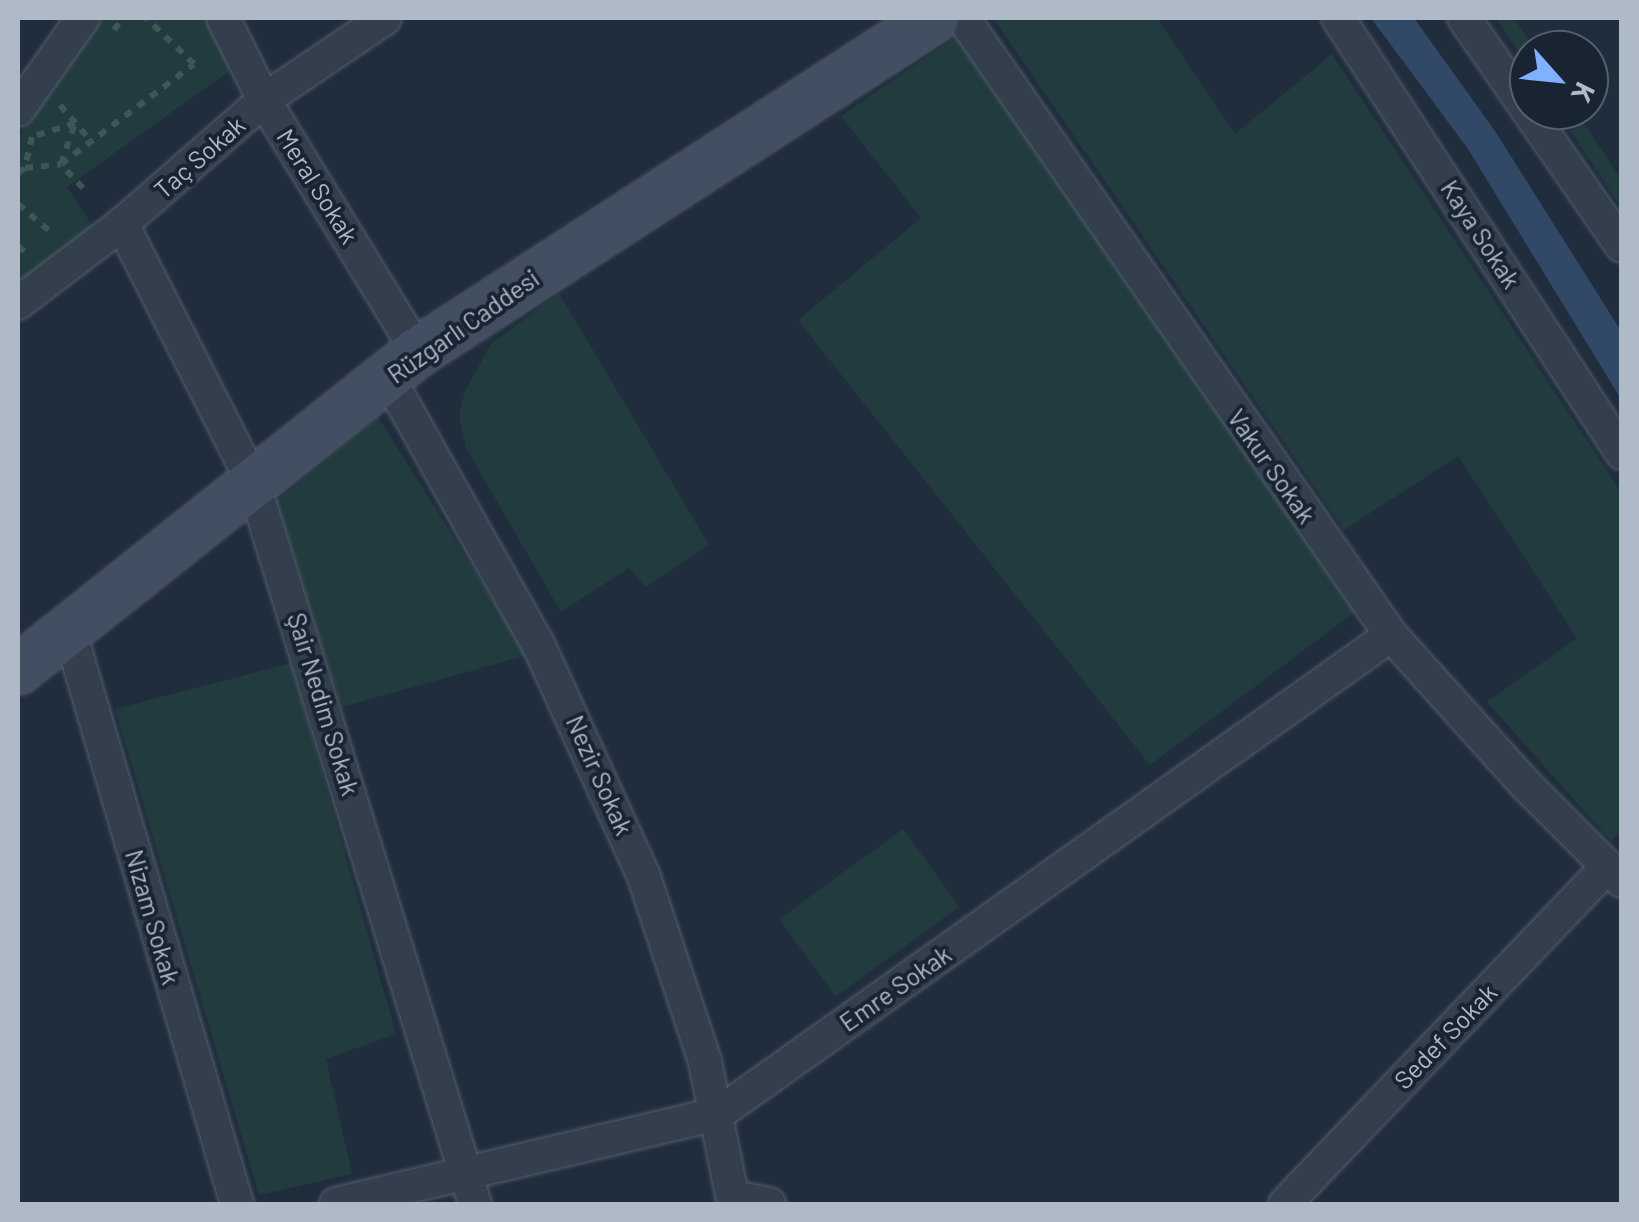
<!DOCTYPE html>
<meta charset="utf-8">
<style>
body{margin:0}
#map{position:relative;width:1639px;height:1222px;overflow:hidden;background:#202d3d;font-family:Barlow,sans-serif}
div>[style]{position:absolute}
.green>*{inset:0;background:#223b3e;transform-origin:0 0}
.water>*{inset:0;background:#324867}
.path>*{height:6px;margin-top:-3px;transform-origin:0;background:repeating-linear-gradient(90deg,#3d5758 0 8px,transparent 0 16px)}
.roads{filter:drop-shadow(0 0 2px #525d6b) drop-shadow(0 0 2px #525d6b)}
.street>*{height:32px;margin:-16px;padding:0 16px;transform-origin:16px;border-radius:16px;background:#343f4d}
.secondary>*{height:48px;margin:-24px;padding:0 24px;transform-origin:24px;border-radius:24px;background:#424e61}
span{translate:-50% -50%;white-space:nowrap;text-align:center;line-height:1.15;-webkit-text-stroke:8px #192432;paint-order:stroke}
.street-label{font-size:25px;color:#afbac9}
.frame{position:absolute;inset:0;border:20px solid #afbac9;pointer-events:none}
.north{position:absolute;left:1509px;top:30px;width:100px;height:100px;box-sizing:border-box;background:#192432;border:2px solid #55606e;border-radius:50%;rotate:117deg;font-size:28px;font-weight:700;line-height:40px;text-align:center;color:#afbac9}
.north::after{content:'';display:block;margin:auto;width:35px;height:45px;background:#7eb1ff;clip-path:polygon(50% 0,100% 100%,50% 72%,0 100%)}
</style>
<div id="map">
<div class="green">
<div style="clip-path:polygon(103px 18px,204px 18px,235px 67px,67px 187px,94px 228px,18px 286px,18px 137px)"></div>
<div style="clip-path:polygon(993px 18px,1157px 18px,1235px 134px,1332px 54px,1621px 492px,1622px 831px,1611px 841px,1487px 702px,1577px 638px,1458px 456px,1344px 530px)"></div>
<div style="clip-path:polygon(1496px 18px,1514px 18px,1535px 50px,1529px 50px,1529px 67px)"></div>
<div style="clip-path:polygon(957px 36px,1355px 612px,1150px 765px,798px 320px,921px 218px,841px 116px)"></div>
<div style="clip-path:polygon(1557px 110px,1575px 110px,1621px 179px,1621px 208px)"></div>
<div style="clip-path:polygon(559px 293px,709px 545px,646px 587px,629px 568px,561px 612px,466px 448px,459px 414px,465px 391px,491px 344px)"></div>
<div style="clip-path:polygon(378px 417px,528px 655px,342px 707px,276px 501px)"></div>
<div style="clip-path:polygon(291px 663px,396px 1034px,326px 1059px,352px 1174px,259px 1195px,115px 709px)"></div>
<div style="left:903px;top:829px;width:96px;height:153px;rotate:54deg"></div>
</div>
<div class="water">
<div style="clip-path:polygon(1371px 18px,1414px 18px,1495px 131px,1621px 331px,1621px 399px,1468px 149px)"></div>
</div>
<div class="path">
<div style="left:114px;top:30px;width:15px;rotate:-53deg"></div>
<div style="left:60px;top:105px;width:48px;rotate:49.3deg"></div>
<div style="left:18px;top:173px;width:9px;rotate:-36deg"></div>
<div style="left:25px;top:168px;width:36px;rotate:-6deg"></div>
<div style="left:61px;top:164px;width:43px;rotate:-71.1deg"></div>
<div style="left:75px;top:123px;width:45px;rotate:162deg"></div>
<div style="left:32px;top:137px;width:32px;rotate:103deg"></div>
<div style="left:83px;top:188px;width:33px;rotate:-133deg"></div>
<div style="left:61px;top:164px;width:166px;rotate:-36.9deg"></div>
<div style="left:194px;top:64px;width:66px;rotate:-136.2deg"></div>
<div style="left:18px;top:204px;width:48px;rotate:40.7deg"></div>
<div style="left:18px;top:246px;width:13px;rotate:42deg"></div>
</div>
<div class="roads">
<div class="street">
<div style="left:223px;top:18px;width:92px;rotate:63.4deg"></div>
<div style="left:264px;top:100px;width:295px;rotate:58.6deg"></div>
<div style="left:963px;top:18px;width:751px;rotate:55.25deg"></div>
<div style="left:1391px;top:635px;width:202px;rotate:48deg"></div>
<div style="left:1526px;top:785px;width:136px;rotate:45deg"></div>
<div style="left:1338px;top:18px;width:520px;rotate:56.86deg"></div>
<div style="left:1464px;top:18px;width:277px;rotate:55.3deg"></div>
<div style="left:18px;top:110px;width:113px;rotate:-54.8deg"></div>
<div style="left:122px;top:224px;width:289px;rotate:63.1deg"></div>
<div style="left:253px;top:482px;width:755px;rotate:72.91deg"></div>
<div style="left:18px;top:303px;width:131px;rotate:-37.2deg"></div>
<div style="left:122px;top:224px;width:189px;rotate:-41.1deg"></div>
<div style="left:264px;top:100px;width:146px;rotate:-34.1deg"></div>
<div style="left:388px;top:377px;width:306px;rotate:60.7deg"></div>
<div style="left:538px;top:644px;width:253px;rotate:65.5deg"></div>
<div style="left:643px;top:874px;width:198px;rotate:71.7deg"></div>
<div style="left:705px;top:1062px;width:145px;rotate:78.5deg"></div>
<div style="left:69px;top:629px;width:599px;rotate:73.71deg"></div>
<div style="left:733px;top:1197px;width:37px;rotate:11deg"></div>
<div style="left:336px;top:1204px;width:392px;rotate:-13.3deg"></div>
<div style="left:718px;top:1114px;width:826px;rotate:-35.44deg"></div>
<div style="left:1285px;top:1204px;width:465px;rotate:-46.3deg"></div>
</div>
<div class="secondary">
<div style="left:18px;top:670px;width:511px;rotate:-38.48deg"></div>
<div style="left:418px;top:352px;width:615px;rotate:-32.91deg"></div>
</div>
</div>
<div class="street-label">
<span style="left:199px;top:157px;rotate:-41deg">Taç Sokak</span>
<span style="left:318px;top:186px;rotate:58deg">Meral Sokak</span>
<span style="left:1481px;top:234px;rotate:57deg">Kaya Sokak</span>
<span style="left:463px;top:326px;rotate:-35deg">Rüzgarlı Caddesi</span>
<span style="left:1272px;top:466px;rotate:55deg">Vakur Sokak</span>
<span style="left:324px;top:704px;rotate:73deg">Şair Nedim Sokak</span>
<span style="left:600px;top:775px;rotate:66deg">Nezir Sokak</span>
<span style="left:153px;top:917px;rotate:74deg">Nizam Sokak</span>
<span style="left:895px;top:988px;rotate:-35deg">Emre Sokak</span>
<span style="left:1445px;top:1036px;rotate:-46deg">Sedef Sokak</span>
</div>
<div class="frame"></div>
<div class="north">K</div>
</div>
